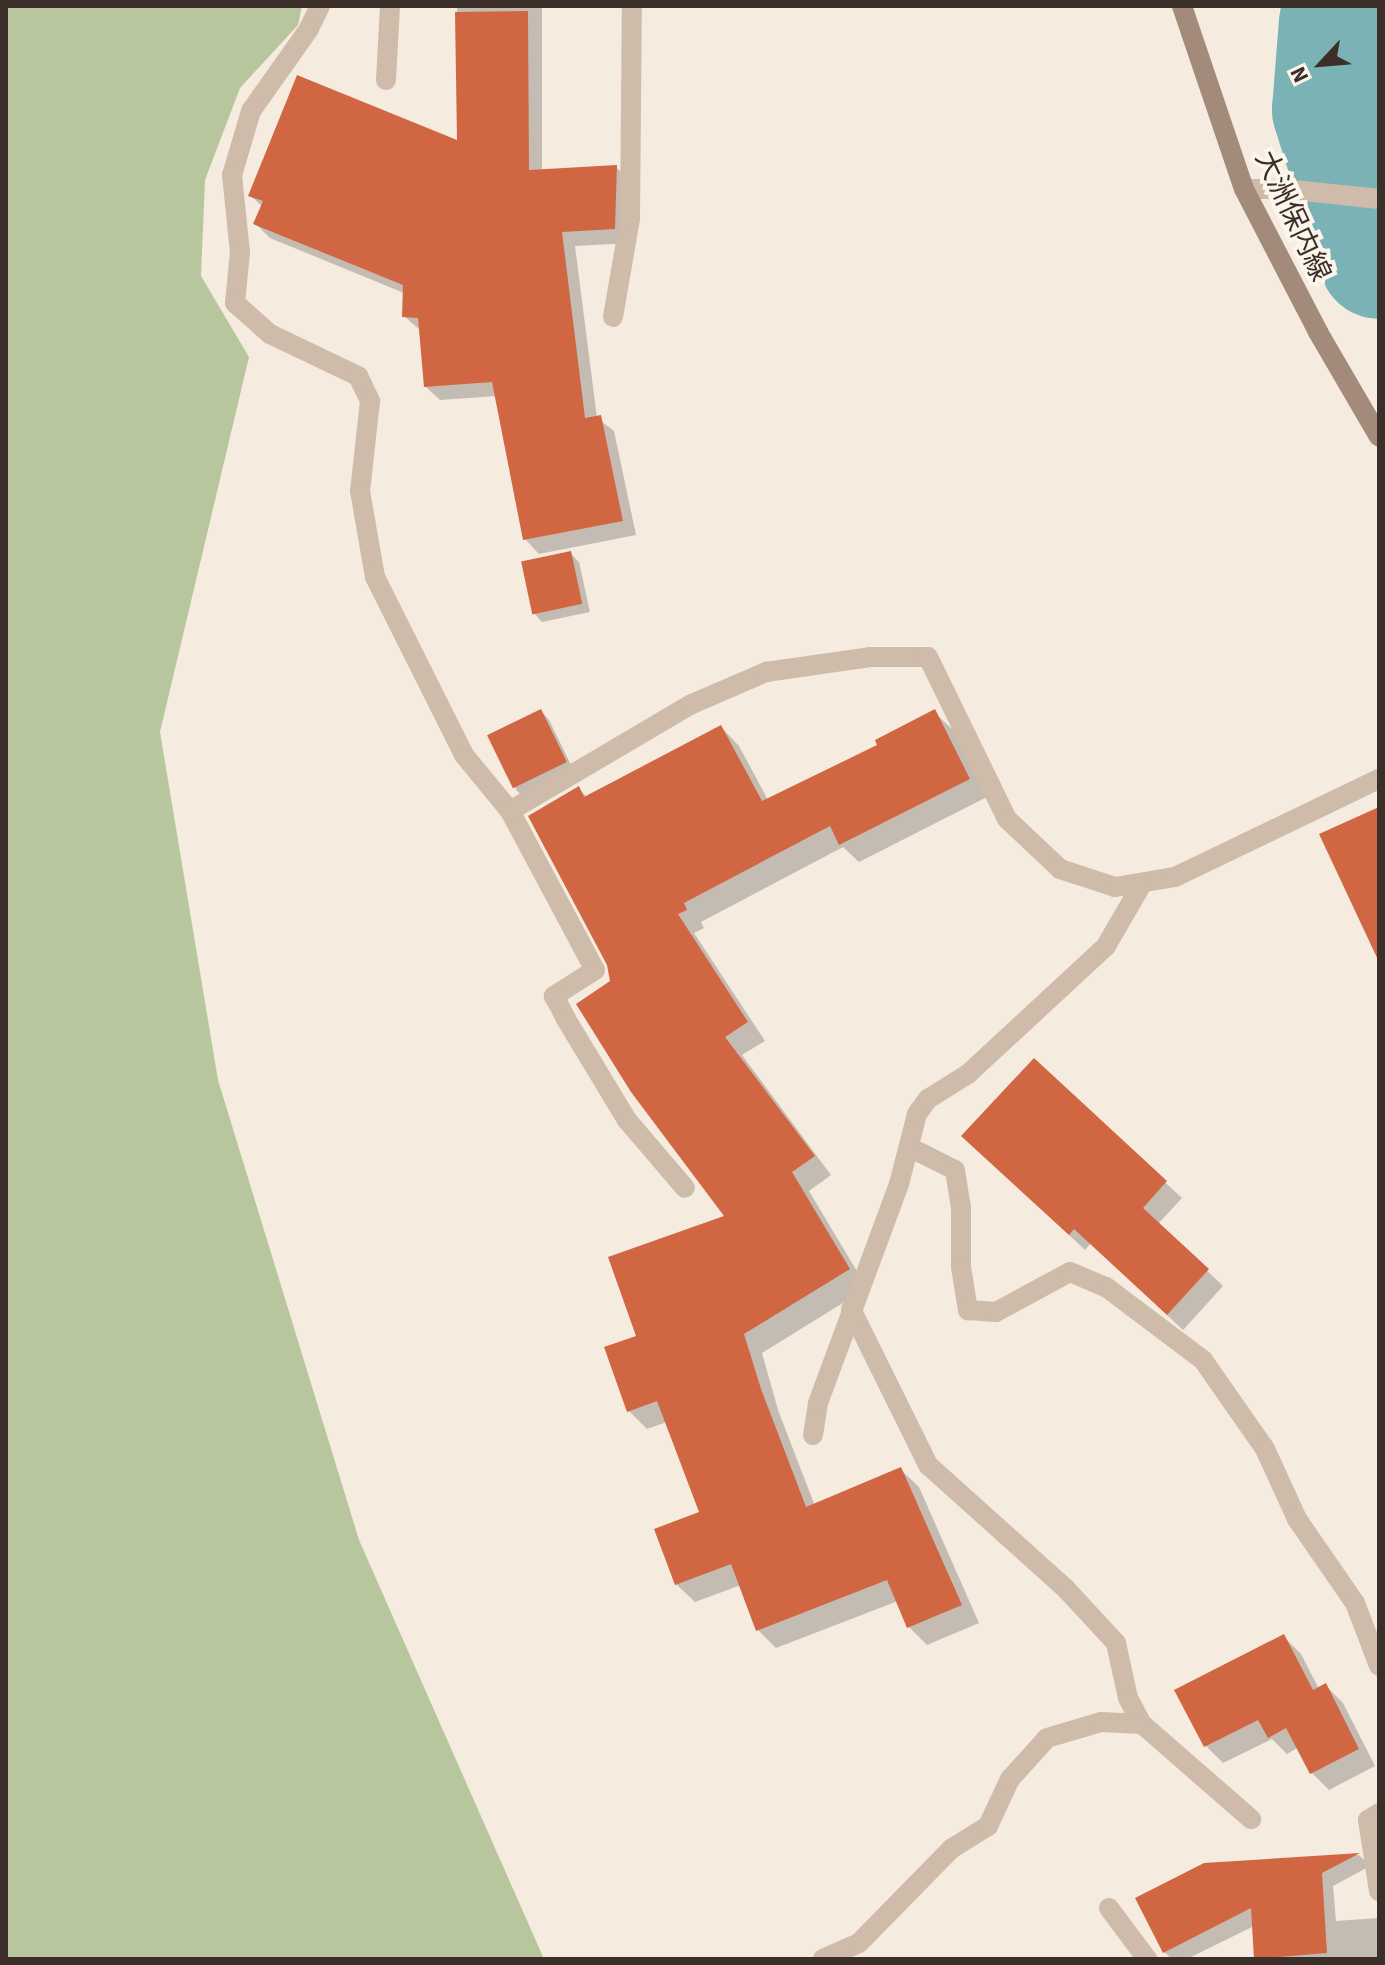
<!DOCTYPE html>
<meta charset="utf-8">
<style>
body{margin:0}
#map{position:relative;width:1385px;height:1965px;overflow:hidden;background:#f5ebdf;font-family:"Source Sans 3","Noto Sans JP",sans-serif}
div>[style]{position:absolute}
.green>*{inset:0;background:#b8c69d}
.shadow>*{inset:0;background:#0003}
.river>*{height:120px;margin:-60px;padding:0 60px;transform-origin:60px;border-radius:60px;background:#7bb2b5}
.building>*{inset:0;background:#d06642;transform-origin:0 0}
.lane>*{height:20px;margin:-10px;padding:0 10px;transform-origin:10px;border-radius:10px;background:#cfbba9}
.street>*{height:20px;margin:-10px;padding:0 10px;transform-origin:10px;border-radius:10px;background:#cfbba9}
.secondary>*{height:20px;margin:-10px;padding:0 10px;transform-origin:10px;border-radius:10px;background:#a38a7a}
span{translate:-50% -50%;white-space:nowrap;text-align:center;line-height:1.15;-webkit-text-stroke:8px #fcf5ec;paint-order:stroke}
.street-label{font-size:28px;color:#3c2f2a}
.frame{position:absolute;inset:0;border:8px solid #3c2f2a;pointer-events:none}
.north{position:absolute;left:1281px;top:24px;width:80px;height:80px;-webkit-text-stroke:6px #fcf5ec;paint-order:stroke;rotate:244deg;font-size:22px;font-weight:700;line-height:32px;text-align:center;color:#3c2f2a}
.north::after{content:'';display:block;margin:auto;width:28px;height:36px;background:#3c2f2a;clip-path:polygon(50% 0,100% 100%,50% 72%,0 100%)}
</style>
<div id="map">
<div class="green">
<div style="clip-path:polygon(6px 6px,302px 6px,298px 25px,240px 88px,205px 180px,201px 276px,249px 357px,160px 732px,218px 1080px,359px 1540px,544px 1959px,6px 1959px)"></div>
</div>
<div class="shadow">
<div style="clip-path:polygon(457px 6px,542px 6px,542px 171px,616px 167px,630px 181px,629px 243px,575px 246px,597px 418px,614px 431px,636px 535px,539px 554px,525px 539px,497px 396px,440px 400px,425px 386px,421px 331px,404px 316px,404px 293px,270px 238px,255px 223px,263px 207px,250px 195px,459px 143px)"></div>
<div style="clip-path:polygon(570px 553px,579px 562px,590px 612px,542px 622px,534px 613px)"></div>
<div style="clip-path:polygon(541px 711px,549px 720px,574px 771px,526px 800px,517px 791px,490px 737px)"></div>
<div style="clip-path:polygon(934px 712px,953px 730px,987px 797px,859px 862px,843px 847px,701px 922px,704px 928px,694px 933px,765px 1041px,742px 1055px,831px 1175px,809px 1191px,867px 1288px,762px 1353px,778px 1410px,815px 1506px,900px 1469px,919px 1487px,979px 1623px,927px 1645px,909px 1627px,898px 1601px,776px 1648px,758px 1630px,741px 1585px,695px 1602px,676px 1584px,702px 1513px,667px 1422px,647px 1429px,629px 1411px,638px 1338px,727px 1217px,613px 982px,578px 788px,588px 798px,721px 727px,739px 746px,768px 800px,880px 746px)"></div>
<div style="clip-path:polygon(1034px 1061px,1182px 1198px,1158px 1224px,1223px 1286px,1183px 1330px,1091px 1243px,1085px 1250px,980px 1152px)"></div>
<div style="clip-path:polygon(1284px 1637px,1301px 1654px,1319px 1689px,1326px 1686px,1343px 1703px,1375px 1766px,1329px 1790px,1312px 1773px,1299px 1747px,1287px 1754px,1272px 1739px,1223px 1763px,1206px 1746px)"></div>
<div style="clip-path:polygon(1359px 1855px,1370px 1866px,1333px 1886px,1336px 1921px,1379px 1918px,1379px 1959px,1257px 1959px,1254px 1926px,1187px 1959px,1172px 1959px,1164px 1952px,1204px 1865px)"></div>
</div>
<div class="river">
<div style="left:1339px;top:22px;width:88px;rotate:94.5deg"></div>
<div style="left:1332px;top:110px;width:156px;rotate:72.5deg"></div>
</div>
<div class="building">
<div style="clip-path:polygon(528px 11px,529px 170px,617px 165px,615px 229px,562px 232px,585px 418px,601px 415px,623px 521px,523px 540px,492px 382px,424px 387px,418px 318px,402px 317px,403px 285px,253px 224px,263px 201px,248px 196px,297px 75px,457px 140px,455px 12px)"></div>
<div style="left:571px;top:551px;width:54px;height:51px;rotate:78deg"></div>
<div style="left:541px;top:709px;width:59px;height:60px;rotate:64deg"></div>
<div style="clip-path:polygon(935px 709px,970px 779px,839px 845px,830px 826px,684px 903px,687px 910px,678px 914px,748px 1022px,725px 1037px,815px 1156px,792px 1172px,850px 1269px,744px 1334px,761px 1389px,806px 1507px,901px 1467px,962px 1605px,907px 1628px,887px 1580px,756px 1631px,731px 1564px,675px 1585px,654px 1529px,699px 1512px,657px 1401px,627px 1412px,604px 1347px,636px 1336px,608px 1257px,724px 1216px,631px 1092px,576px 1004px,610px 981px,607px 965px,528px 816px,579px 786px,584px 797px,721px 725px,762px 801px,877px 745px,875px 740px)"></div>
<div style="clip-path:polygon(1379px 807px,1379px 962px,1319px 834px)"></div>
<div style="clip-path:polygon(1034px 1058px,1167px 1181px,1143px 1208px,1209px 1269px,1167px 1315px,1074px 1229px,1069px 1235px,961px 1136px)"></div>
<div style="clip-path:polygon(1284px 1634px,1313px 1690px,1326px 1683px,1359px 1749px,1310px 1774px,1286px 1728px,1268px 1738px,1258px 1720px,1204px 1747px,1174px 1690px)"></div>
<div style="clip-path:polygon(1360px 1853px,1322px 1873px,1327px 1953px,1254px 1959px,1251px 1908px,1163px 1953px,1135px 1898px,1204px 1863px)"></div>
</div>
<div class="lane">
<div style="left:613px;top:317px;width:99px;rotate:-80.2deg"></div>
<div style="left:630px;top:219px;width:213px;rotate:-89.5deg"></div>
<div style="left:851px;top:1309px;width:174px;rotate:63.7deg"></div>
<div style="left:928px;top:1465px;width:186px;rotate:41.9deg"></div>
<div style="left:1066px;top:1589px;width:74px;rotate:47.2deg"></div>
<div style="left:1116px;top:1643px;width:56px;rotate:77.7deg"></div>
<div style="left:1128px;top:1698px;width:30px;rotate:62deg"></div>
<div style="left:1142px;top:1724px;width:145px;rotate:41.1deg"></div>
<div style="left:1109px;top:1908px;width:64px;rotate:53.3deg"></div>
<div style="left:823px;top:1959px;width:39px;rotate:-24deg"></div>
<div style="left:859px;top:1943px;width:132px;rotate:-45.6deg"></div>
<div style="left:951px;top:1849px;width:44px;rotate:-31.9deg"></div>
<div style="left:988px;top:1826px;width:52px;rotate:-64.9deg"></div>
<div style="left:1010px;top:1779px;width:55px;rotate:-47.9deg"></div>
<div style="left:1047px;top:1738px;width:56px;rotate:-16.5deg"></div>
<div style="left:1101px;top:1722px;width:41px;rotate:2.8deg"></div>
</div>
<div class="street">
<div style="left:320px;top:6px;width:25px;rotate:116deg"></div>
<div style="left:309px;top:29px;width:100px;rotate:125.3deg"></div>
<div style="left:251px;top:111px;width:67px;rotate:106.5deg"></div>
<div style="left:232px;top:175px;width:77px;rotate:84.1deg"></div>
<div style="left:240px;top:252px;width:51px;rotate:95.6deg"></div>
<div style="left:235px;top:303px;width:47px;rotate:41.5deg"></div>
<div style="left:270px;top:334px;width:98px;rotate:25.5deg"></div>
<div style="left:358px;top:376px;width:28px;rotate:64deg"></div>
<div style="left:370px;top:401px;width:91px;rotate:96.3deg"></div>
<div style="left:360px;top:491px;width:87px;rotate:80.1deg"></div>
<div style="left:375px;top:577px;width:199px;rotate:63.4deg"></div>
<div style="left:464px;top:755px;width:72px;rotate:50.6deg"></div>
<div style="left:510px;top:811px;width:180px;rotate:61.9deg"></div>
<div style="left:595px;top:970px;width:49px;rotate:147.6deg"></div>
<div style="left:554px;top:996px;width:26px;rotate:62deg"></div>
<div style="left:566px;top:1019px;width:118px;rotate:58.9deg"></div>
<div style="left:627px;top:1120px;width:89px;rotate:49.5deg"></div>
<div style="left:386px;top:80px;width:74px;rotate:-86.9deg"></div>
<div style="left:1244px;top:189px;width:40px"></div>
<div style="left:1284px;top:189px;width:96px;rotate:6deg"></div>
<div style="left:510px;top:811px;width:211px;rotate:-30.5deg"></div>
<div style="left:692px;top:704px;width:81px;rotate:-23.4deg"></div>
<div style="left:766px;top:672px;width:105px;rotate:-8.2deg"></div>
<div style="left:870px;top:657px;width:58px"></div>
<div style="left:928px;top:657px;width:180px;rotate:64deg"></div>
<div style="left:1007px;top:819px;width:73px;rotate:43.3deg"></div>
<div style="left:1060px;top:869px;width:58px;rotate:18.1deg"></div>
<div style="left:1115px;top:887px;width:61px;rotate:-9.5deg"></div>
<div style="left:1175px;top:877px;width:226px;rotate:-25.7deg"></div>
<div style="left:909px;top:1147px;width:51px;rotate:26.6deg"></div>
<div style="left:955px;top:1170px;width:37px;rotate:81deg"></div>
<div style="left:961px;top:1207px;width:60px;rotate:90deg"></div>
<div style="left:961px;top:1267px;width:44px;rotate:80.8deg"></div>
<div style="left:968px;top:1310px;width:28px;rotate:4deg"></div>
<div style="left:996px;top:1312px;width:84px;rotate:-28.4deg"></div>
<div style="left:1070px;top:1272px;width:39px;rotate:23deg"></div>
<div style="left:1106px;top:1287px;width:121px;rotate:37deg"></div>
<div style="left:1203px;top:1360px;width:108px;rotate:55.1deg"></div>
<div style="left:1265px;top:1449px;width:77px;rotate:65.4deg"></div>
<div style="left:1297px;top:1519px;width:102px;rotate:55.4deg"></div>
<div style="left:1355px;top:1603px;width:67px;rotate:69.1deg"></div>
<div style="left:813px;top:1435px;width:32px;rotate:-81deg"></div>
<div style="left:818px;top:1403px;width:233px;rotate:-69.7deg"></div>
<div style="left:899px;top:1184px;width:72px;rotate:-75.6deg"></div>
<div style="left:917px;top:1114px;width:19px;rotate:-54deg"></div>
<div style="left:928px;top:1099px;width:47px;rotate:-32deg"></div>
<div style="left:968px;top:1074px;width:188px;rotate:-42.8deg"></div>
<div style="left:1106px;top:946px;width:72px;rotate:-59.9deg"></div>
<div style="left:1379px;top:1813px;width:13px;rotate:148deg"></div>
<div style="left:1368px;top:1820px;width:72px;rotate:81.2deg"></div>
</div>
<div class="secondary">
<div style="left:1182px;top:6px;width:193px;rotate:71.3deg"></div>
<div style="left:1244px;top:189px;width:161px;rotate:62.6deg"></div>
<div style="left:1318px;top:332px;width:121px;rotate:59.8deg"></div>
</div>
<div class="street-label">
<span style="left:1293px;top:216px;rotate:65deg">大洲保内線</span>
</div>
<div class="frame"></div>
<div class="north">N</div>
</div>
